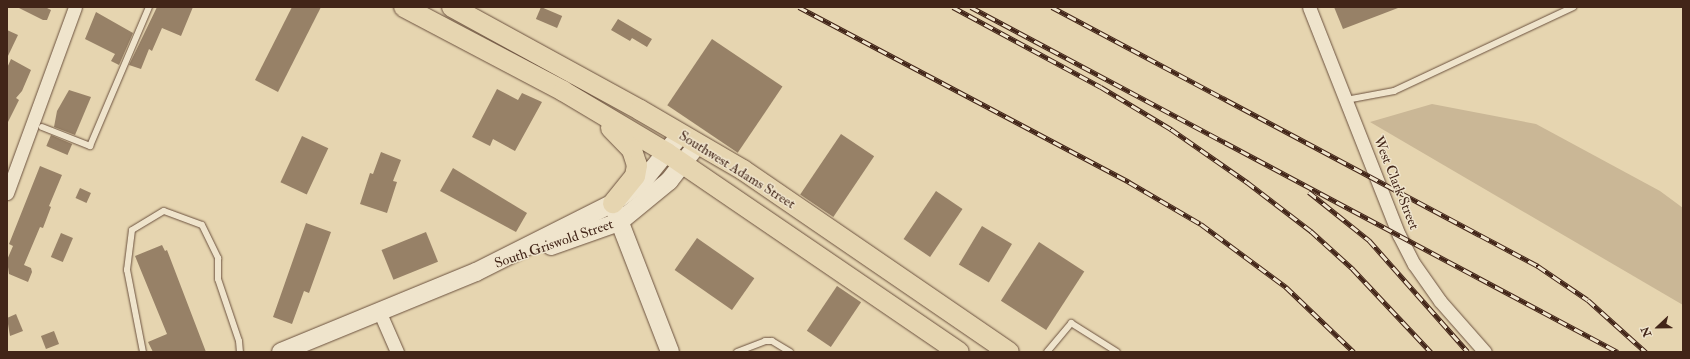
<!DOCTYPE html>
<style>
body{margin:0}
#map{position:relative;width:1690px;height:359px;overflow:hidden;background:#e6d5b0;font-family:"IM FELL Double Pica",serif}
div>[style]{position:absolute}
.green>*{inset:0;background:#cab796}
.building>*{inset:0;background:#978167;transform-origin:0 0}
.roads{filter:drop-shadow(0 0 1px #6b513e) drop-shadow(0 0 1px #6b513e)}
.lane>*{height:6px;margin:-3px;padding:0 3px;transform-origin:3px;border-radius:3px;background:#efe4cc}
.street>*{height:13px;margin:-6.5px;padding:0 6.5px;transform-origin:6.5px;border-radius:6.5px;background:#efe4cc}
.secondary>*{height:18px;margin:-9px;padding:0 9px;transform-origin:9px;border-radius:9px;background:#efe4cc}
.primary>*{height:20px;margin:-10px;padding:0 10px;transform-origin:10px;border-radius:10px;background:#e6d5b0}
.rail>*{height:4.5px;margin-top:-2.25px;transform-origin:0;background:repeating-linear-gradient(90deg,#efe4cc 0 9px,#422518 0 18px);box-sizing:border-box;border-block:1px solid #422518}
span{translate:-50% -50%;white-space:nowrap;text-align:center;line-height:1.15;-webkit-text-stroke:3px #efe4cc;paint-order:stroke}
.street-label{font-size:14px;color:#422518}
.frame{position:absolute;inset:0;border:8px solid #422518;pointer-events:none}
.north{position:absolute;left:1638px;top:307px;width:40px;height:40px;-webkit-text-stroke:3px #efe4cc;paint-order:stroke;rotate:248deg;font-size:11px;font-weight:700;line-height:16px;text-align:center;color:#422518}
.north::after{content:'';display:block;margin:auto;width:14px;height:18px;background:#422518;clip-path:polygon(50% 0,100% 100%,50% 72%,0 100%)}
</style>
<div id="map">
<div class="green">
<div style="clip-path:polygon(1432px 104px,1536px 124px,1660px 191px,1683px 208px,1683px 305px,1370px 122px)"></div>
</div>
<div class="building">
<div style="clip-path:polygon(17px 7px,45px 7px,51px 10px,47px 20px,43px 20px)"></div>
<div style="clip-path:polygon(157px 7px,193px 7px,181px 36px,162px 28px,152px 51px,149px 49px,141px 69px,129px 65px)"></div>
<div style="clip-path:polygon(292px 7px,321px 7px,278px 92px,255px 80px)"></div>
<div style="left:541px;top:7px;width:23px;height:13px;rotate:23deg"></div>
<div style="clip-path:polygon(1334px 7px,1398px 7px,1398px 8px,1343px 29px)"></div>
<div style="clip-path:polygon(96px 12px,133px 33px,119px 65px,111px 61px,115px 54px,85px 39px)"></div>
<div style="clip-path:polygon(618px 19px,652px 39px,647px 47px,632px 38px,630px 41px,611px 30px)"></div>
<div style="clip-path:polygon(7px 30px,18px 35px,7px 58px)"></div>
<div style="left:712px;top:39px;width:85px;height:80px;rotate:34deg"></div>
<div style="clip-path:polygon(11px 59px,31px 70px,22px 91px,16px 98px,19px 100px,7px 124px,7px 68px)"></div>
<div style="clip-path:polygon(497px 89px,518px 100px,522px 93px,542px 102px,515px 151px,493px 139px,490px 146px,472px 137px)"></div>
<div style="clip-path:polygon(69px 90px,91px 97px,75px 135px,54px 127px,57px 111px)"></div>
<div style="left:841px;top:134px;width:40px;height:73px;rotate:34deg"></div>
<div style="left:51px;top:135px;width:23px;height:12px;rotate:23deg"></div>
<div style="left:302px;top:136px;width:29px;height:51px;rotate:25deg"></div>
<div style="clip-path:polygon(381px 152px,401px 160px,393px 181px,397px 182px,387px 213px,360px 204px,370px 173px,373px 174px)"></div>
<div style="clip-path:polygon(40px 166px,62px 175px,49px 206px,51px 207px,43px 228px,40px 227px,24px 265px,31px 268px,32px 272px,28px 282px,9px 274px,7px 260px,13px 246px,9px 244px)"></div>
<div style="clip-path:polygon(453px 168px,527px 213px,516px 232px,440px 191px)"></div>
<div style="left:80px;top:188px;width:12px;height:11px;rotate:24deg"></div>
<div style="left:936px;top:191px;width:32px;height:58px;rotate:34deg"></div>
<div style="clip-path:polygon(306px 223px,331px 232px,309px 293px,304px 291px,292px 324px,273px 317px)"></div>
<div style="left:982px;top:226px;width:35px;height:45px;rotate:31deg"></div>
<div style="left:426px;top:232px;width:32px;height:48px;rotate:68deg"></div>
<div style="left:61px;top:233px;width:13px;height:26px;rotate:23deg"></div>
<div style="left:697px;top:238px;width:70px;height:39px;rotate:35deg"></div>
<div style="left:1039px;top:242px;width:54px;height:70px;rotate:33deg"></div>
<div style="clip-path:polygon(162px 245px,165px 251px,167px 250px,206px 352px,153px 352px,148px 342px,167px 334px,135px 256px)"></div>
<div style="left:837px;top:286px;width:29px;height:54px;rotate:34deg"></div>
<div style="clip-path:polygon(16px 314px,23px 331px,10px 336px,7px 318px)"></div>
<div style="left:54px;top:331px;width:14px;height:14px;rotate:69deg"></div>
</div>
<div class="roads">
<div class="lane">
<div style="left:1346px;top:100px;width:49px;rotate:-10.6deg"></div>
<div style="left:1394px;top:91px;width:198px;rotate:-25.1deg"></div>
<div style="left:42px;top:127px;width:52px;rotate:21.6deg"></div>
<div style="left:90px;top:146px;width:151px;rotate:-67deg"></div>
<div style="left:143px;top:352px;width:84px;rotate:-101deg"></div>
<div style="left:127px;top:270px;width:40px;rotate:-82.9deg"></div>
<div style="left:132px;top:230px;width:37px;rotate:-31deg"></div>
<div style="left:164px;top:211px;width:40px;rotate:20.2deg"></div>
<div style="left:202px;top:225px;width:37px;rotate:64deg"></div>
<div style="left:218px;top:258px;width:21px;rotate:90deg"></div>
<div style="left:218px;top:279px;width:65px;rotate:71.3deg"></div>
<div style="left:239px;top:341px;width:11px;rotate:85deg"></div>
<div style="left:737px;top:352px;width:30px;rotate:-21deg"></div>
<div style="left:765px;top:341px;width:7px"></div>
<div style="left:772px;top:341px;width:21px;rotate:31deg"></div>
<div style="left:1047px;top:352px;width:38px;rotate:-50deg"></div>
<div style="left:1071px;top:323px;width:54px;rotate:32.2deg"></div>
</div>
<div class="street">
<div style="left:1309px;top:7px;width:245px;rotate:68.5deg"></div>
<div style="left:1399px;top:235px;width:33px;rotate:63deg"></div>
<div style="left:1414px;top:264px;width:45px;rotate:54.9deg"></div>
<div style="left:1440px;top:301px;width:68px;rotate:48.6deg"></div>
<div style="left:7px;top:193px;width:198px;rotate:-69.9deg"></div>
<div style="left:380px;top:313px;width:43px;rotate:66.4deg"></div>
</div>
<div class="secondary">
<div style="left:615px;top:210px;width:152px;rotate:68.8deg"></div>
<div style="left:551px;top:246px;width:72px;rotate:-19.4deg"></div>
<div style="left:619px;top:222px;width:65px;rotate:-39.4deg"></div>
<div style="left:669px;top:181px;width:46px;rotate:-52.1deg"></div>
<div style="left:281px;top:352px;width:211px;rotate:-22.3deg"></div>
<div style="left:476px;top:272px;width:153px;rotate:-26.7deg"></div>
<div style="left:613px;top:203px;width:37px;rotate:-36deg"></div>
<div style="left:643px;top:181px;width:60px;rotate:-51deg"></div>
</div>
<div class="primary">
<div style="left:404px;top:7px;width:180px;rotate:27.8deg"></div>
<div style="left:563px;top:91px;width:121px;rotate:30.8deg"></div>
<div style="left:667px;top:153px;width:353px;rotate:34.3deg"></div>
<div style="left:452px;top:7px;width:214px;rotate:28.7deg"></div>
<div style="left:640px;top:110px;width:119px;rotate:30.2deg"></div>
<div style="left:743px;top:170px;width:322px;rotate:34.4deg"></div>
<div style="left:611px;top:128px;width:30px;rotate:46deg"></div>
<div style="left:632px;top:150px;width:16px;rotate:72deg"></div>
<div style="left:637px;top:165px;width:11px;rotate:100deg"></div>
<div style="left:635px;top:176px;width:35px;rotate:129deg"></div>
</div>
</div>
<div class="rail">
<div style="left:799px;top:7px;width:374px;rotate:27.9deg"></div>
<div style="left:1129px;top:182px;width:83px;rotate:30.3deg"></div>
<div style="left:1201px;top:224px;width:106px;rotate:36.5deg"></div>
<div style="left:1286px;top:287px;width:94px;rotate:43.7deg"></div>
<div style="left:953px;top:7px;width:168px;rotate:28.4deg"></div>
<div style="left:1101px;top:87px;width:82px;rotate:31deg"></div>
<div style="left:1171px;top:129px;width:93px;rotate:34.9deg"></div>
<div style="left:1247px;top:182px;width:81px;rotate:37.4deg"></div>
<div style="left:1311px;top:231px;width:57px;rotate:42.1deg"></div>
<div style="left:1353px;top:269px;width:114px;rotate:46.8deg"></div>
<div style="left:971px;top:7px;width:733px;rotate:28.07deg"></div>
<div style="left:1052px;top:7px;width:551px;rotate:28.05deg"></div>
<div style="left:1538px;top:266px;width:60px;rotate:34.2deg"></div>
<div style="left:1588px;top:300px;width:78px;rotate:41.9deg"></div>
<div style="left:1309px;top:192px;width:77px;rotate:38.7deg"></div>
<div style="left:1369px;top:240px;width:149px;rotate:48.5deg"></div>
</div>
<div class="street-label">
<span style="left:737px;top:170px;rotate:32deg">Southwest Adams Street</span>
<span style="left:1396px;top:183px;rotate:68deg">West Clark Street</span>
<span style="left:554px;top:244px;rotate:-19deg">South Griswold Street</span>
</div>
<div class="frame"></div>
<div class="north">N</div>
</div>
